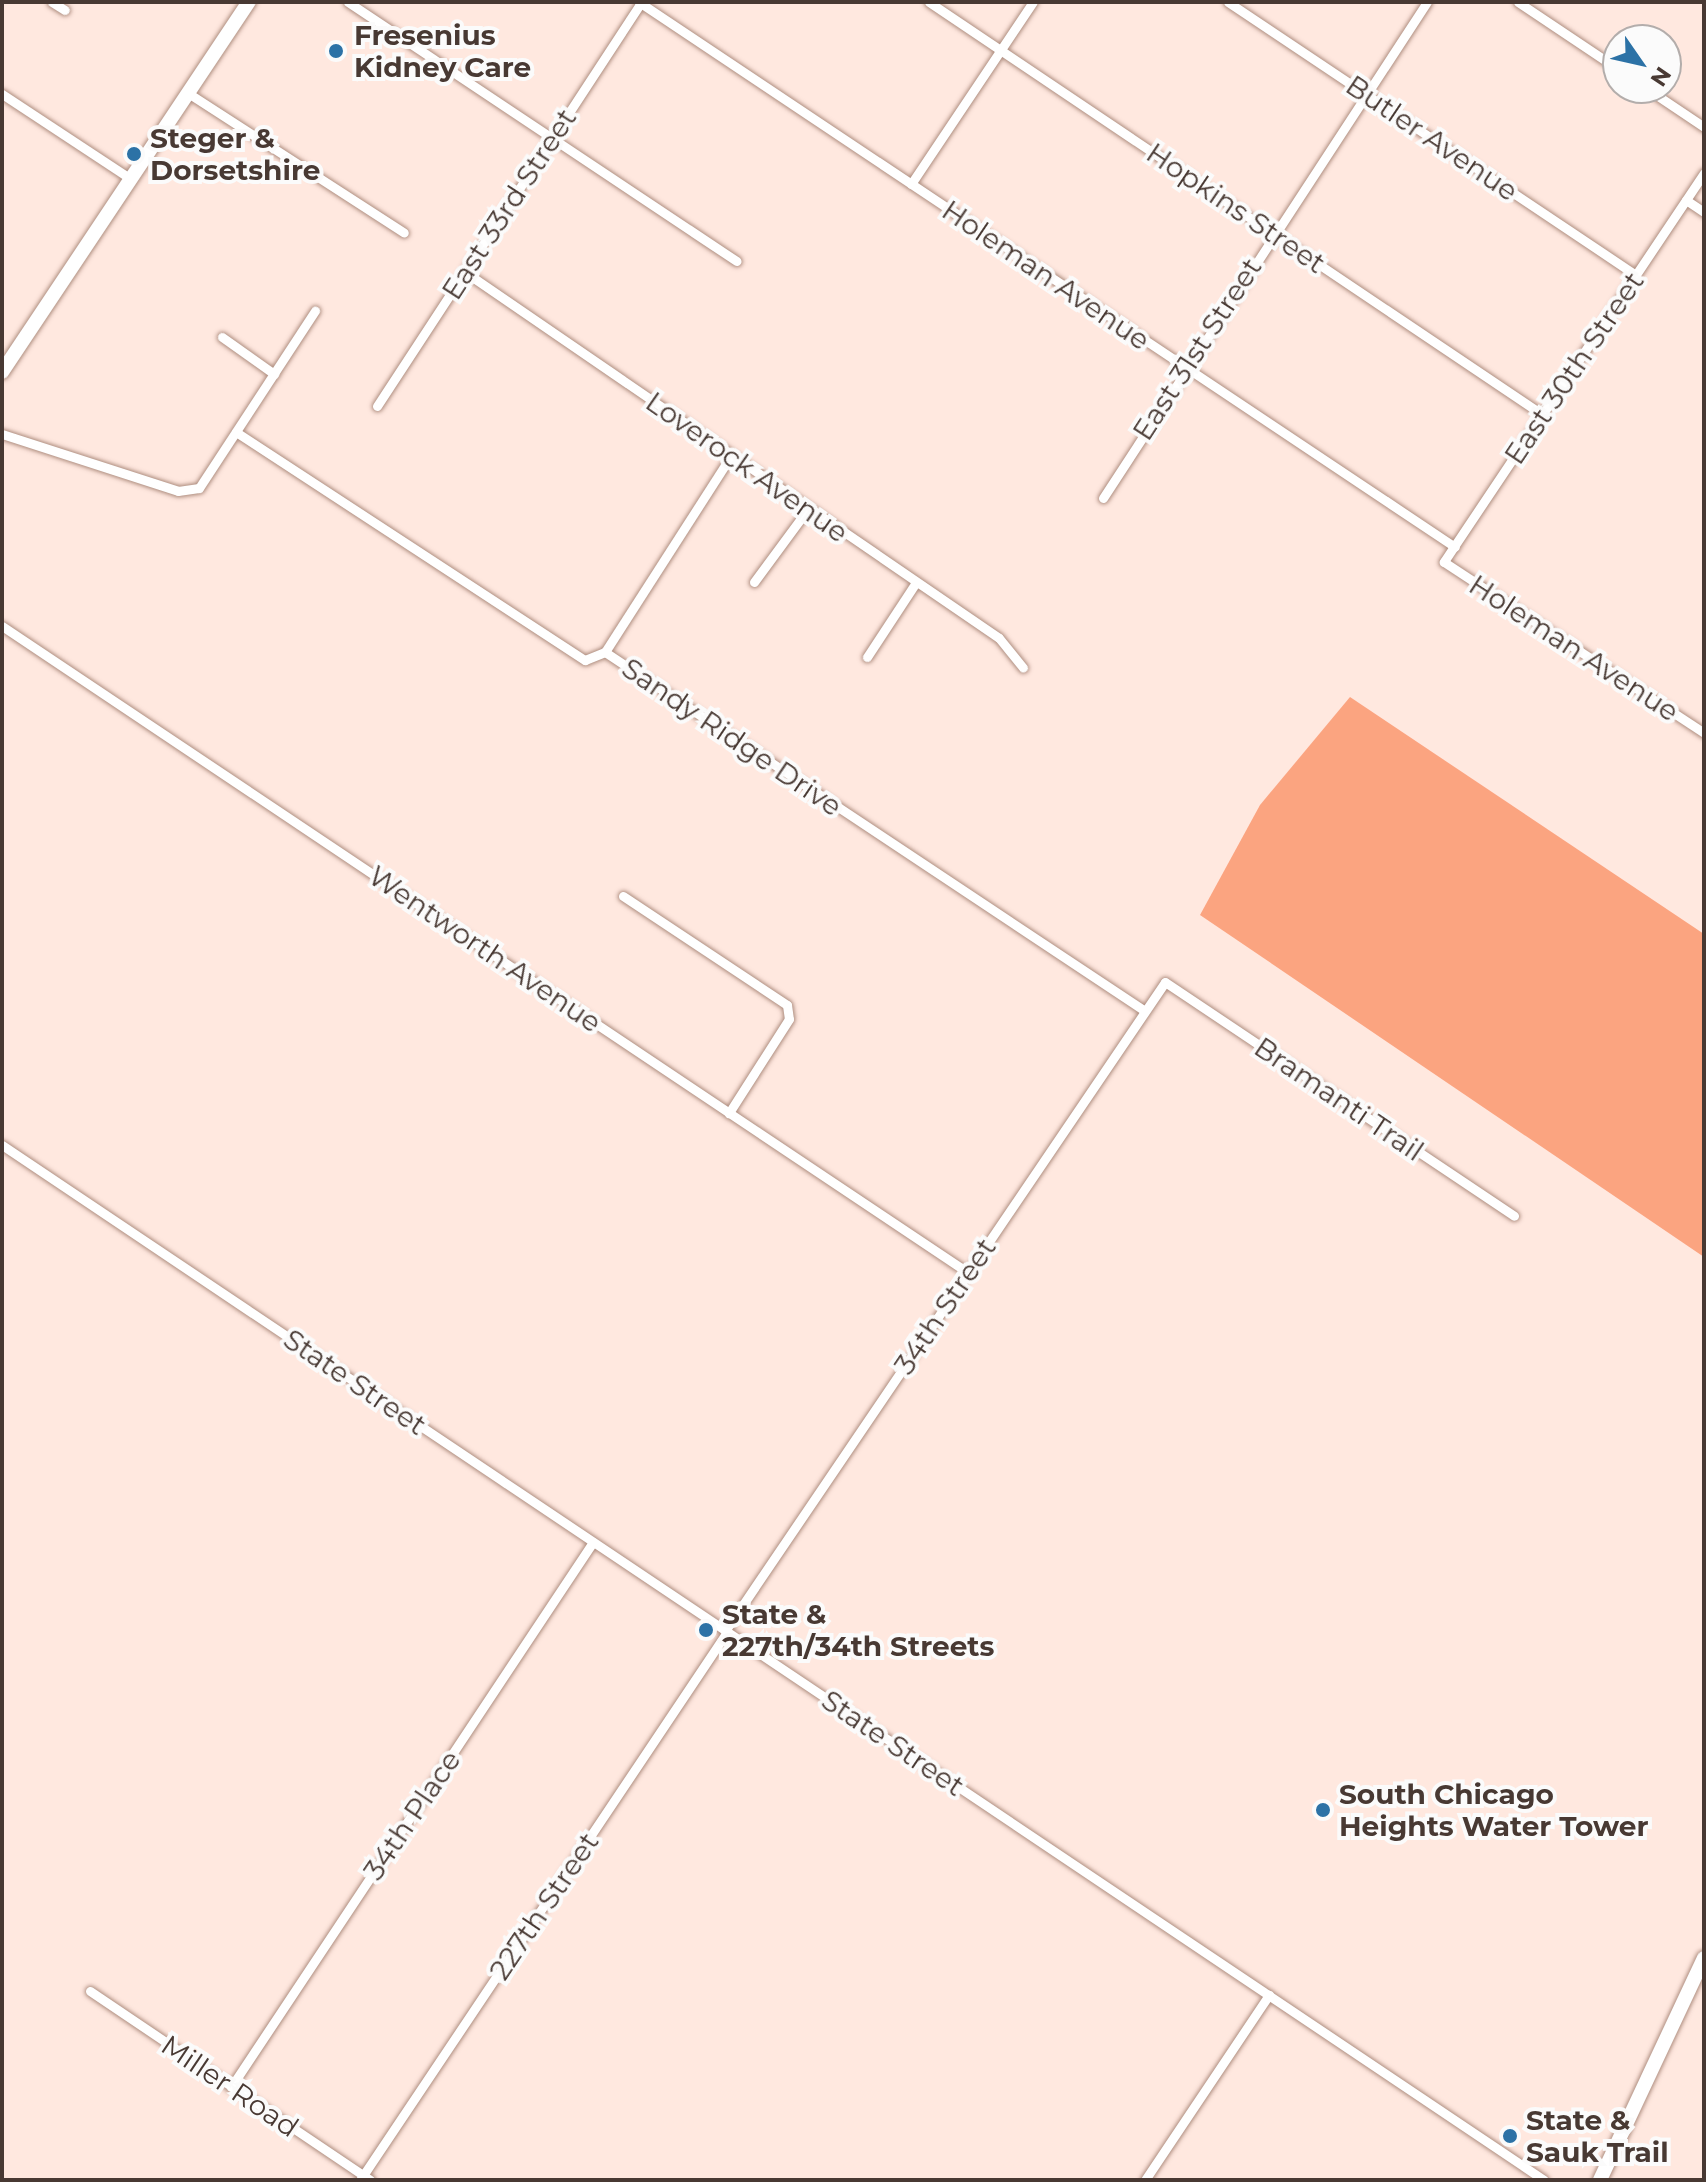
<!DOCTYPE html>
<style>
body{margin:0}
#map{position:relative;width:1706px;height:2182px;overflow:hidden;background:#ffe8df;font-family:Montserrat,sans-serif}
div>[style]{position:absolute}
.forest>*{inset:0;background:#fba480}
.roads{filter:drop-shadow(0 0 2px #af8e80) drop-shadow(0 0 2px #af8e80)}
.street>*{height:9px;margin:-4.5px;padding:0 4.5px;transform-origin:4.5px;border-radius:4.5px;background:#fff}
.secondary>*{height:14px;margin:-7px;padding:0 7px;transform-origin:7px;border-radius:7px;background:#fff}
.dots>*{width:22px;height:22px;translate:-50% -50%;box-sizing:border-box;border:4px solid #fbfbfb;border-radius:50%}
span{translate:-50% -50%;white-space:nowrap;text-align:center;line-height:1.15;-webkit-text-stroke:8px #fbfbfb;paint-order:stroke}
.poi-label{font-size:28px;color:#483933;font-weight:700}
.left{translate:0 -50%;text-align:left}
.street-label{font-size:28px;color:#483933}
.frame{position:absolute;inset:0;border:4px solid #483933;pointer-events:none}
.north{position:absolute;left:1602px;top:24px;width:80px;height:80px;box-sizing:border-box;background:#fbfbfb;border:2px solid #b3adab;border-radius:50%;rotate:124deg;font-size:22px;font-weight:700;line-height:32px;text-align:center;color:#483933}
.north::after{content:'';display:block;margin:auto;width:28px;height:36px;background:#2c72a6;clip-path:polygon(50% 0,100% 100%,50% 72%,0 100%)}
</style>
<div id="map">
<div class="forest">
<div style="clip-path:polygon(1350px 697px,1704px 934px,1704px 1257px,1200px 915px,1260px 805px)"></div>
</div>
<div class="roads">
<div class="street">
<div style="left:52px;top:2px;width:15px;rotate:32deg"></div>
<div style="left:348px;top:2px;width:467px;rotate:33.7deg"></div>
<div style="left:639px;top:2px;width:981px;rotate:33.74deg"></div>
<div style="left:929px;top:2px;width:740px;rotate:33.93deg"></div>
<div style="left:1228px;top:2px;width:491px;rotate:33.8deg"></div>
<div style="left:1518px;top:2px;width:120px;rotate:33.8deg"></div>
<div style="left:1646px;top:88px;width:70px;rotate:33.9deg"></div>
<div style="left:188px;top:93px;width:257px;rotate:32.9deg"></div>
<div style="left:2px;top:94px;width:154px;rotate:33.4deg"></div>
<div style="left:1704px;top:173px;width:468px;rotate:123.8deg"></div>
<div style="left:1444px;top:562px;width:311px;rotate:33.3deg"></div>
<div style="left:911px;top:184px;width:219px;rotate:-56.2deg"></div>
<div style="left:1686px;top:200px;width:22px;rotate:34deg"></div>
<div style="left:465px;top:272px;width:647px;rotate:34.43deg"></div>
<div style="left:999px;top:638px;width:38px;rotate:51deg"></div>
<div style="left:222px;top:337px;width:64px;rotate:35.4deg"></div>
<div style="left:377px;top:406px;width:483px;rotate:-56.8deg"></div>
<div style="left:236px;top:432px;width:417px;rotate:33.2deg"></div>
<div style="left:585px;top:660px;width:22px;rotate:-22deg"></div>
<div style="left:605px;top:652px;width:648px;rotate:33.62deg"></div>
<div style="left:2px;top:434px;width:185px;rotate:17.9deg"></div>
<div style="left:178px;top:491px;width:21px;rotate:-8deg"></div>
<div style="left:199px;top:488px;width:212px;rotate:-56.8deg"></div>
<div style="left:1103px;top:498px;width:592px;rotate:-56.85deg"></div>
<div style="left:754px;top:582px;width:89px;rotate:-53.6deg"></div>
<div style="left:2px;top:626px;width:1161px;rotate:33.8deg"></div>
<div style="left:605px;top:652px;width:233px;rotate:-57.3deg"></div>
<div style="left:867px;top:657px;width:87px;rotate:-56.7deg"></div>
<div style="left:623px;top:896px;width:197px;rotate:33.6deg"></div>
<div style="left:787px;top:1005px;width:14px;rotate:82deg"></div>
<div style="left:789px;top:1019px;width:112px;rotate:122.6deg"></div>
<div style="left:2px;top:1145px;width:1857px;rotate:33.87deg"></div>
<div style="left:725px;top:1631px;width:784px;rotate:-55.86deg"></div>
<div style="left:1165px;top:982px;width:420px;rotate:33.8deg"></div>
<div style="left:90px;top:1991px;width:338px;rotate:34deg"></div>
<div style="left:231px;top:2087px;width:654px;rotate:-56.41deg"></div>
<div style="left:360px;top:2180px;width:660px;rotate:-56.19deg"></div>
<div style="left:1145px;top:2180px;width:223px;rotate:-56.2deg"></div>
</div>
<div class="secondary">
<div style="left:2px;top:372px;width:445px;rotate:-56.3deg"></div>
<div style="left:1600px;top:2180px;width:245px;rotate:-64.9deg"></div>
</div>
</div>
<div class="dots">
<div style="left:336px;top:51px;background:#2c72a6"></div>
<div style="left:134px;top:154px;background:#2c72a6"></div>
<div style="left:706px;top:1630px;background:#2c72a6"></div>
<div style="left:1323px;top:1810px;background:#2c72a6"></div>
<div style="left:1510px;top:2136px;background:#2c72a6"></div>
</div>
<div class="poi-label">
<span class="left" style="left:354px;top:51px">Fresenius<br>Kidney Care</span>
<span class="left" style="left:150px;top:154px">Steger &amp;<br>Dorsetshire</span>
<span class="left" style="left:722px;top:1630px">State &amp;<br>227th/34th Streets</span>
<span class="left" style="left:1339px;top:1810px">South Chicago<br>Heights Water Tower</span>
<span class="left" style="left:1526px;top:2136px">State &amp;<br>Sauk Trail</span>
</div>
<div class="street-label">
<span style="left:1432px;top:138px;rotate:34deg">Butler Avenue</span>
<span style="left:509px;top:204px;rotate:-57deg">East 33rd Street</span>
<span style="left:1236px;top:208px;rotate:34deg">Hopkins Street</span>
<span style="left:1046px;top:275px;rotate:34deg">Holeman Avenue</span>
<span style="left:1197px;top:349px;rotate:-57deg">East 31st Street</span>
<span style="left:1574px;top:368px;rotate:-56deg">East 30th Street</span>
<span style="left:747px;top:467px;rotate:35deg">Loverock Avenue</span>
<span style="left:1574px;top:648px;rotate:33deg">Holeman Avenue</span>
<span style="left:732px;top:737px;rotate:34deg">Sandy Ridge Drive</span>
<span style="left:485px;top:949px;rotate:34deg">Wentworth Avenue</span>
<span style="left:1339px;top:1099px;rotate:34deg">Bramanti Trail</span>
<span style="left:945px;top:1306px;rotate:-56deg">34th Street</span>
<span style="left:355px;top:1382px;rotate:34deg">State Street</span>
<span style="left:893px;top:1743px;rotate:34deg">State Street</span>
<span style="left:412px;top:1815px;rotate:-56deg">34th Place</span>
<span style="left:544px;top:1906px;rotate:-56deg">227th Street</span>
<span style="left:230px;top:2086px;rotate:34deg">Miller Road</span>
</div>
<div class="frame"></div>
<div class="north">N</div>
</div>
